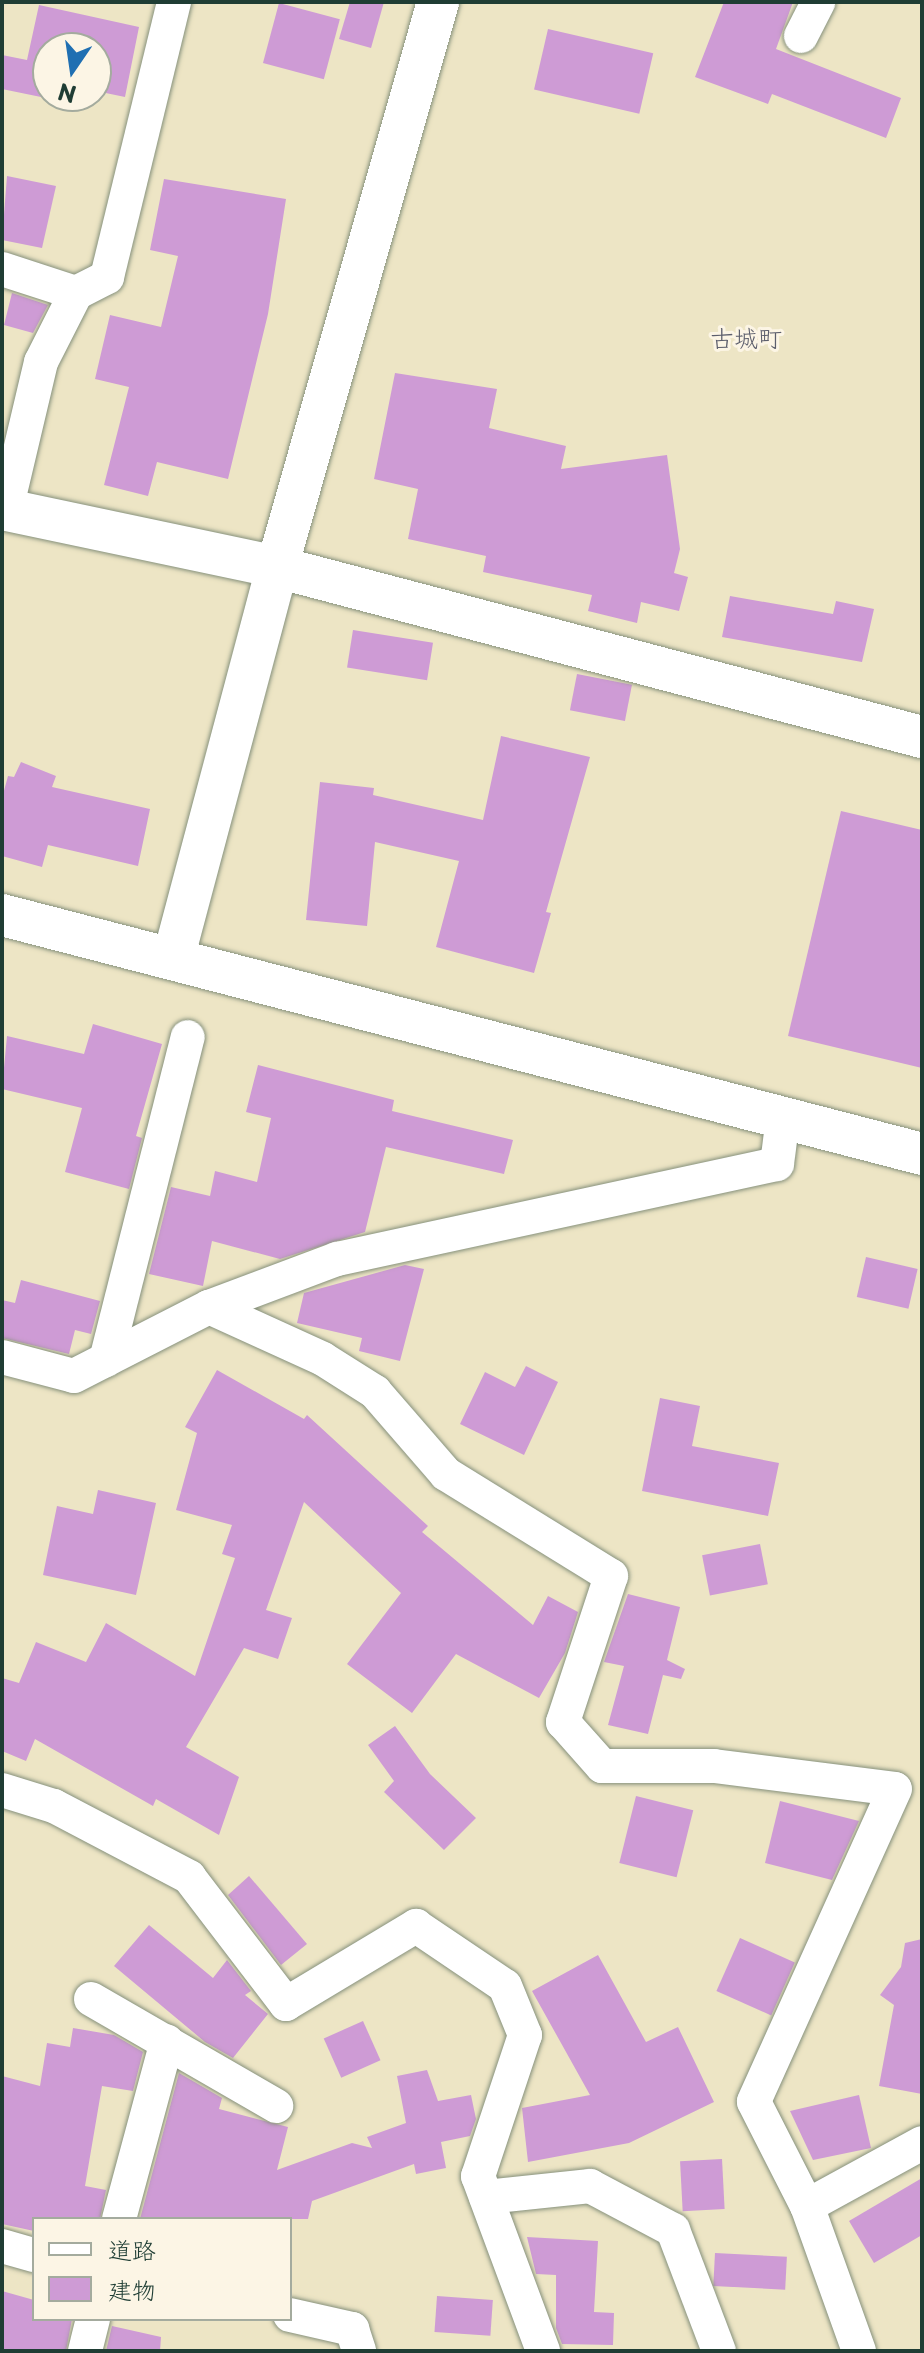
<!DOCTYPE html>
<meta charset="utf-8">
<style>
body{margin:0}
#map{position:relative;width:924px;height:2353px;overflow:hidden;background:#ede5c5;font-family:"Playpen Sans","Klee One",sans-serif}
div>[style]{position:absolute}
.building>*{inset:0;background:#ce9bd5;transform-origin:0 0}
.roads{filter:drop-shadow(0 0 2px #86917c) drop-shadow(0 0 2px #86917c)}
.minor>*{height:34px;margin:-17px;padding:0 17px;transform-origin:17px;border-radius:17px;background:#fff}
.tertiary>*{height:42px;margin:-21px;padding:0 21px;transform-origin:21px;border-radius:21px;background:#fff}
span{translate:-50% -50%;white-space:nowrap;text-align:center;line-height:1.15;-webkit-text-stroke:6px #fcf5e5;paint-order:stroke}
.quarter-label{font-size:24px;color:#5c5e6c}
.frame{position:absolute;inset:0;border:4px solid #1f3d34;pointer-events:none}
.legend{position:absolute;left:32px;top:2217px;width:260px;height:104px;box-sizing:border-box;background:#fcf5e5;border:2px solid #a4ab9e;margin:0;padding:10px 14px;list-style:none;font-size:24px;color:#1f3d34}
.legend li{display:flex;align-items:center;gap:16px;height:40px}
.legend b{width:40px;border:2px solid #a4ab9e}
.north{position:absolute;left:32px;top:32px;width:80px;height:80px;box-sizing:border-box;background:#fcf5e5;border:2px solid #a4ab9e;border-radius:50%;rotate:193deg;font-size:22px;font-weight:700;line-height:32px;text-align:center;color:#1f3d34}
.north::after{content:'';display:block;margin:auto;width:28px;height:36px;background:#1f6fb2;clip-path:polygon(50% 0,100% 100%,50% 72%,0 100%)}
</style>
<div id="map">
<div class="building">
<div style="clip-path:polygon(350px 2px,384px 2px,371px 48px,339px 39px)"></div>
<div style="clip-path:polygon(724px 2px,793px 2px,776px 49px,901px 98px,886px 138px,772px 94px,768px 104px,695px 77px)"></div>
<div style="left:279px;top:3px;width:63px;height:62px;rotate:15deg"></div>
<div style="clip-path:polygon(39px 5px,139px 27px,125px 97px,96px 91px,96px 48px,48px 48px,48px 96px,76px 96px,75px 104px,2px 89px,2px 55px,27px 60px)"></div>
<div style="left:548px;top:29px;width:108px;height:62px;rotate:13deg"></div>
<div style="clip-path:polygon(7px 176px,56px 186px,42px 248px,2px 240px)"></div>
<div style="clip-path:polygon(164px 179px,286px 199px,268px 314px,228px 479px,157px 462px,148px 496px,104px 485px,129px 387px,95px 379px,110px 315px,161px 327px,178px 256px,150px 250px)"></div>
<div style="clip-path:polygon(12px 293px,48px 305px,33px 333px,4px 325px)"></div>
<div style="clip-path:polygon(395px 373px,497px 389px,489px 428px,566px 446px,561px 469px,667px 455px,680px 549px,674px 573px,688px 577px,679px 611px,641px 602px,637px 623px,588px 611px,592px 595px,483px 572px,486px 556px,408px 539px,418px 489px,374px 479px)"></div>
<div style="clip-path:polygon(730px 596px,833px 614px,836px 601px,874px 609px,862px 662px,722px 637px)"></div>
<div style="left:353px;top:630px;width:81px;height:38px;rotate:9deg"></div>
<div style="left:577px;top:674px;width:56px;height:37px;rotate:11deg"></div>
<div style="clip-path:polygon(501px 736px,590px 757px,546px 912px,551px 913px,534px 973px,436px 947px,459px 861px,375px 842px,367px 926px,306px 920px,320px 782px,374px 788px,373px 795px,483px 820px)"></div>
<div style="clip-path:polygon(21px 762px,56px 776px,52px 787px,150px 809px,138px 866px,48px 845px,42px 867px,2px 856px,2px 798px,8px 776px,14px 777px)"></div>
<div style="clip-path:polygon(841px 811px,922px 830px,922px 1068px,788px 1036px)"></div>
<div style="clip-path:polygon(93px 1024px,162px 1044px,136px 1136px,142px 1138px,129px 1189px,65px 1172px,82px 1108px,2px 1089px,7px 1036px,84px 1054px)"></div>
<div style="clip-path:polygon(258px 1065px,394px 1100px,392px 1111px,513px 1140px,504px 1174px,386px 1147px,365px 1232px,280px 1259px,212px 1241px,203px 1286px,149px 1274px,171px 1187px,210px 1196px,215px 1171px,257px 1182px,271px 1118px,246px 1112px)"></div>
<div style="left:866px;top:1257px;width:53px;height:41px;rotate:13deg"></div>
<div style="clip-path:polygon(405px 1265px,424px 1269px,400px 1361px,359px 1351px,362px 1338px,297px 1323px,304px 1293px)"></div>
<div style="clip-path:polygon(21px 1280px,100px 1301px,91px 1334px,75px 1330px,69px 1354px,2px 1338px,2px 1300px,15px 1303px)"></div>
<div style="clip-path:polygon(526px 1366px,558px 1382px,524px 1455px,460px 1424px,485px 1372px,515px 1387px)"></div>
<div style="clip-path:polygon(217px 1370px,304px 1419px,307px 1415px,428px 1526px,422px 1532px,533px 1625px,548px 1596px,578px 1612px,565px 1653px,539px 1698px,456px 1654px,412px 1713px,347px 1664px,401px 1593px,304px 1502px,266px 1610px,292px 1618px,278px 1659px,244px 1648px,186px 1747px,239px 1777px,219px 1835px,156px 1799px,153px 1806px,35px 1739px,26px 1761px,2px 1751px,2px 1678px,19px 1683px,36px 1642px,86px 1662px,106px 1623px,195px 1676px,235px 1558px,222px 1554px,232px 1525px,176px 1510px,197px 1433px,185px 1427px)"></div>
<div style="clip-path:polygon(660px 1398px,700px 1406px,692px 1446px,779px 1463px,768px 1516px,642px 1491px)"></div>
<div style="clip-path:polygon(98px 1490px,156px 1503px,136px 1595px,43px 1575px,57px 1506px,93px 1514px)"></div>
<div style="left:760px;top:1544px;width:41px;height:59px;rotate:79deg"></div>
<div style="clip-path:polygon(628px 1594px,680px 1607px,667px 1660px,685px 1669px,681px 1679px,663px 1675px,648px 1734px,608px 1725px,624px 1666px,604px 1662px)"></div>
<div style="clip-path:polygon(395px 1726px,430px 1774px,476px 1818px,444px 1850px,384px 1792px,394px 1781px,368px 1745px)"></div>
<div style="left:636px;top:1796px;width:59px;height:69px;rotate:14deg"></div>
<div style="clip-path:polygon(780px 1801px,859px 1821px,832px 1880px,765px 1863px)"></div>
<div style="clip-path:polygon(249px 1876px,307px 1944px,281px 1965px,228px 1895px)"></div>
<div style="clip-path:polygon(149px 1925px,213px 1978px,227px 1960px,251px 1991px,245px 1995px,268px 2014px,233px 2058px,205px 2042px,114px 1966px)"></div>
<div style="left:740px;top:1938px;width:60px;height:58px;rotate:24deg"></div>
<div style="clip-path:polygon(922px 1939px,922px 2094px,879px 2086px,894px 2005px,880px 1995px,901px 1967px,905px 1943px)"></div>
<div style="clip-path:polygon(598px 1955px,646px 2042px,678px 2027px,714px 2102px,629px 2143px,528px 2162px,522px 2108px,590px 2095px,532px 1991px)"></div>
<div style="left:363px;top:2021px;width:43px;height:43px;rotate:66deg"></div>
<div style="clip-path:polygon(73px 2028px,114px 2035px,143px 2052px,133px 2091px,102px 2086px,85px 2186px,106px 2190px,100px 2219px,34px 2219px,34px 2231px,2px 2224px,2px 2076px,40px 2086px,47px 2043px,70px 2047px)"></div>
<div style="clip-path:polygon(427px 2070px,438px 2101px,471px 2095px,476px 2119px,470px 2136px,441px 2142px,446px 2168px,416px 2174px,414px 2164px,312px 2201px,308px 2219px,140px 2219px,179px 2073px,222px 2098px,219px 2109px,288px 2127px,277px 2170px,352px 2143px,372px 2148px,367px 2137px,406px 2123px,397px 2076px)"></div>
<div style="clip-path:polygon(859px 2095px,871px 2148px,813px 2160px,790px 2111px)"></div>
<div style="left:722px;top:2159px;width:50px;height:42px;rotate:87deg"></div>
<div style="clip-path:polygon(922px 2178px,922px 2235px,874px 2263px,849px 2221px)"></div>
<div style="clip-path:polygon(527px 2237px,598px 2241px,594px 2312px,614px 2313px,613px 2345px,562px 2344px,556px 2328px,556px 2275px,536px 2274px)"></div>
<div style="left:715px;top:2253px;width:72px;height:33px;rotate:3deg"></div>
<div style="clip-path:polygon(2px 2291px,34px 2300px,34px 2319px,72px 2319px,66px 2351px,2px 2351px)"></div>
<div style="left:437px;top:2296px;width:56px;height:36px;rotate:4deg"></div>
<div style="clip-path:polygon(112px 2326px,161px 2337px,160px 2351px,106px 2351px)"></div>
</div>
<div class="roads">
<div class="minor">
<div style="left:801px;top:36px;width:38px;rotate:-63deg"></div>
<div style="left:2px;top:269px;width:78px;rotate:18deg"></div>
<div style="left:76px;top:293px;width:77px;rotate:116.9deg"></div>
<div style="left:41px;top:362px;width:152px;rotate:103.3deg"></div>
<div style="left:76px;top:293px;width:35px;rotate:-27deg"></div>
<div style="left:107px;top:277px;width:283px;rotate:-76.3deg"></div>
<div style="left:209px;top:1307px;width:125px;rotate:24.5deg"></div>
<div style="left:323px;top:1359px;width:62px;rotate:32.4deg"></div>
<div style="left:375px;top:1392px;width:108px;rotate:49.1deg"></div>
<div style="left:446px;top:1474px;width:194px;rotate:31.7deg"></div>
<div style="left:611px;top:1576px;width:154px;rotate:108.2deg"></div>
<div style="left:563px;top:1722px;width:59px;rotate:48.4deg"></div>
<div style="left:602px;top:1766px;width:112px"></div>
<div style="left:714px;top:1766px;width:182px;rotate:7.2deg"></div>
<div style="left:895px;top:1789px;width:343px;rotate:114.3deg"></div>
<div style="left:754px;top:2102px;width:117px;rotate:63deg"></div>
<div style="left:2px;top:1357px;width:74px;rotate:14.8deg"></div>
<div style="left:74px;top:1376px;width:152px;rotate:-27.1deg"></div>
<div style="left:209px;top:1307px;width:137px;rotate:-20.6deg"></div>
<div style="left:337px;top:1259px;width:450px;rotate:-12.2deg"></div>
<div style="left:777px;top:1164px;width:47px;rotate:-82.7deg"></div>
<div style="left:106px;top:1360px;width:333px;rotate:-75.8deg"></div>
<div style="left:2px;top:1790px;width:54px;rotate:17.1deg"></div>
<div style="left:54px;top:1806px;width:153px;rotate:27.7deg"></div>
<div style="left:189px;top:1877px;width:160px;rotate:52.6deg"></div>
<div style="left:286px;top:2004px;width:152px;rotate:-31deg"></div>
<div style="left:416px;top:1926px;width:107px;rotate:34deg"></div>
<div style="left:505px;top:1986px;width:53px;rotate:67.8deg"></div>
<div style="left:525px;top:2035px;width:149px;rotate:108.4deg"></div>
<div style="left:478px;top:2176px;width:187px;rotate:69.6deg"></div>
<div style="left:91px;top:1999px;width:214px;rotate:30deg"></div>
<div style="left:486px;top:2197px;width:105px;rotate:-6deg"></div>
<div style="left:590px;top:2186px;width:94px;rotate:27.9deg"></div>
<div style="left:673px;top:2230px;width:129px;rotate:69.2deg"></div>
<div style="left:119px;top:2219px;width:184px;rotate:-74.9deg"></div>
<div style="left:2px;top:2246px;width:33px;rotate:16deg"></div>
<div style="left:290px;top:2315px;width:64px;rotate:12.7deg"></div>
<div style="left:352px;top:2329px;width:23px;rotate:72deg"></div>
<div style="left:85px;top:2351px;width:33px;rotate:-76deg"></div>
<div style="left:859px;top:2351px;width:154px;rotate:-109.7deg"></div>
<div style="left:807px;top:2206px;width:131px;rotate:-28.7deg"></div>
</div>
<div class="tertiary">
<div style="left:2px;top:509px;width:281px;rotate:11.9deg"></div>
<div style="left:277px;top:567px;width:667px;rotate:14.77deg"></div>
<div style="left:2px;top:915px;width:951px;rotate:14.56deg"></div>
<div style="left:173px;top:959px;width:406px;rotate:-75.1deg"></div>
<div style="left:277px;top:567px;width:587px;rotate:-74.09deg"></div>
</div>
</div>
<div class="quarter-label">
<span style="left:746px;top:338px">古城町</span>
</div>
<div class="frame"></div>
<ul class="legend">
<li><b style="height:10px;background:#fff"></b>道路</li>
<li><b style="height:22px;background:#ce9bd5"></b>建物</li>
</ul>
<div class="north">N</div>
</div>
